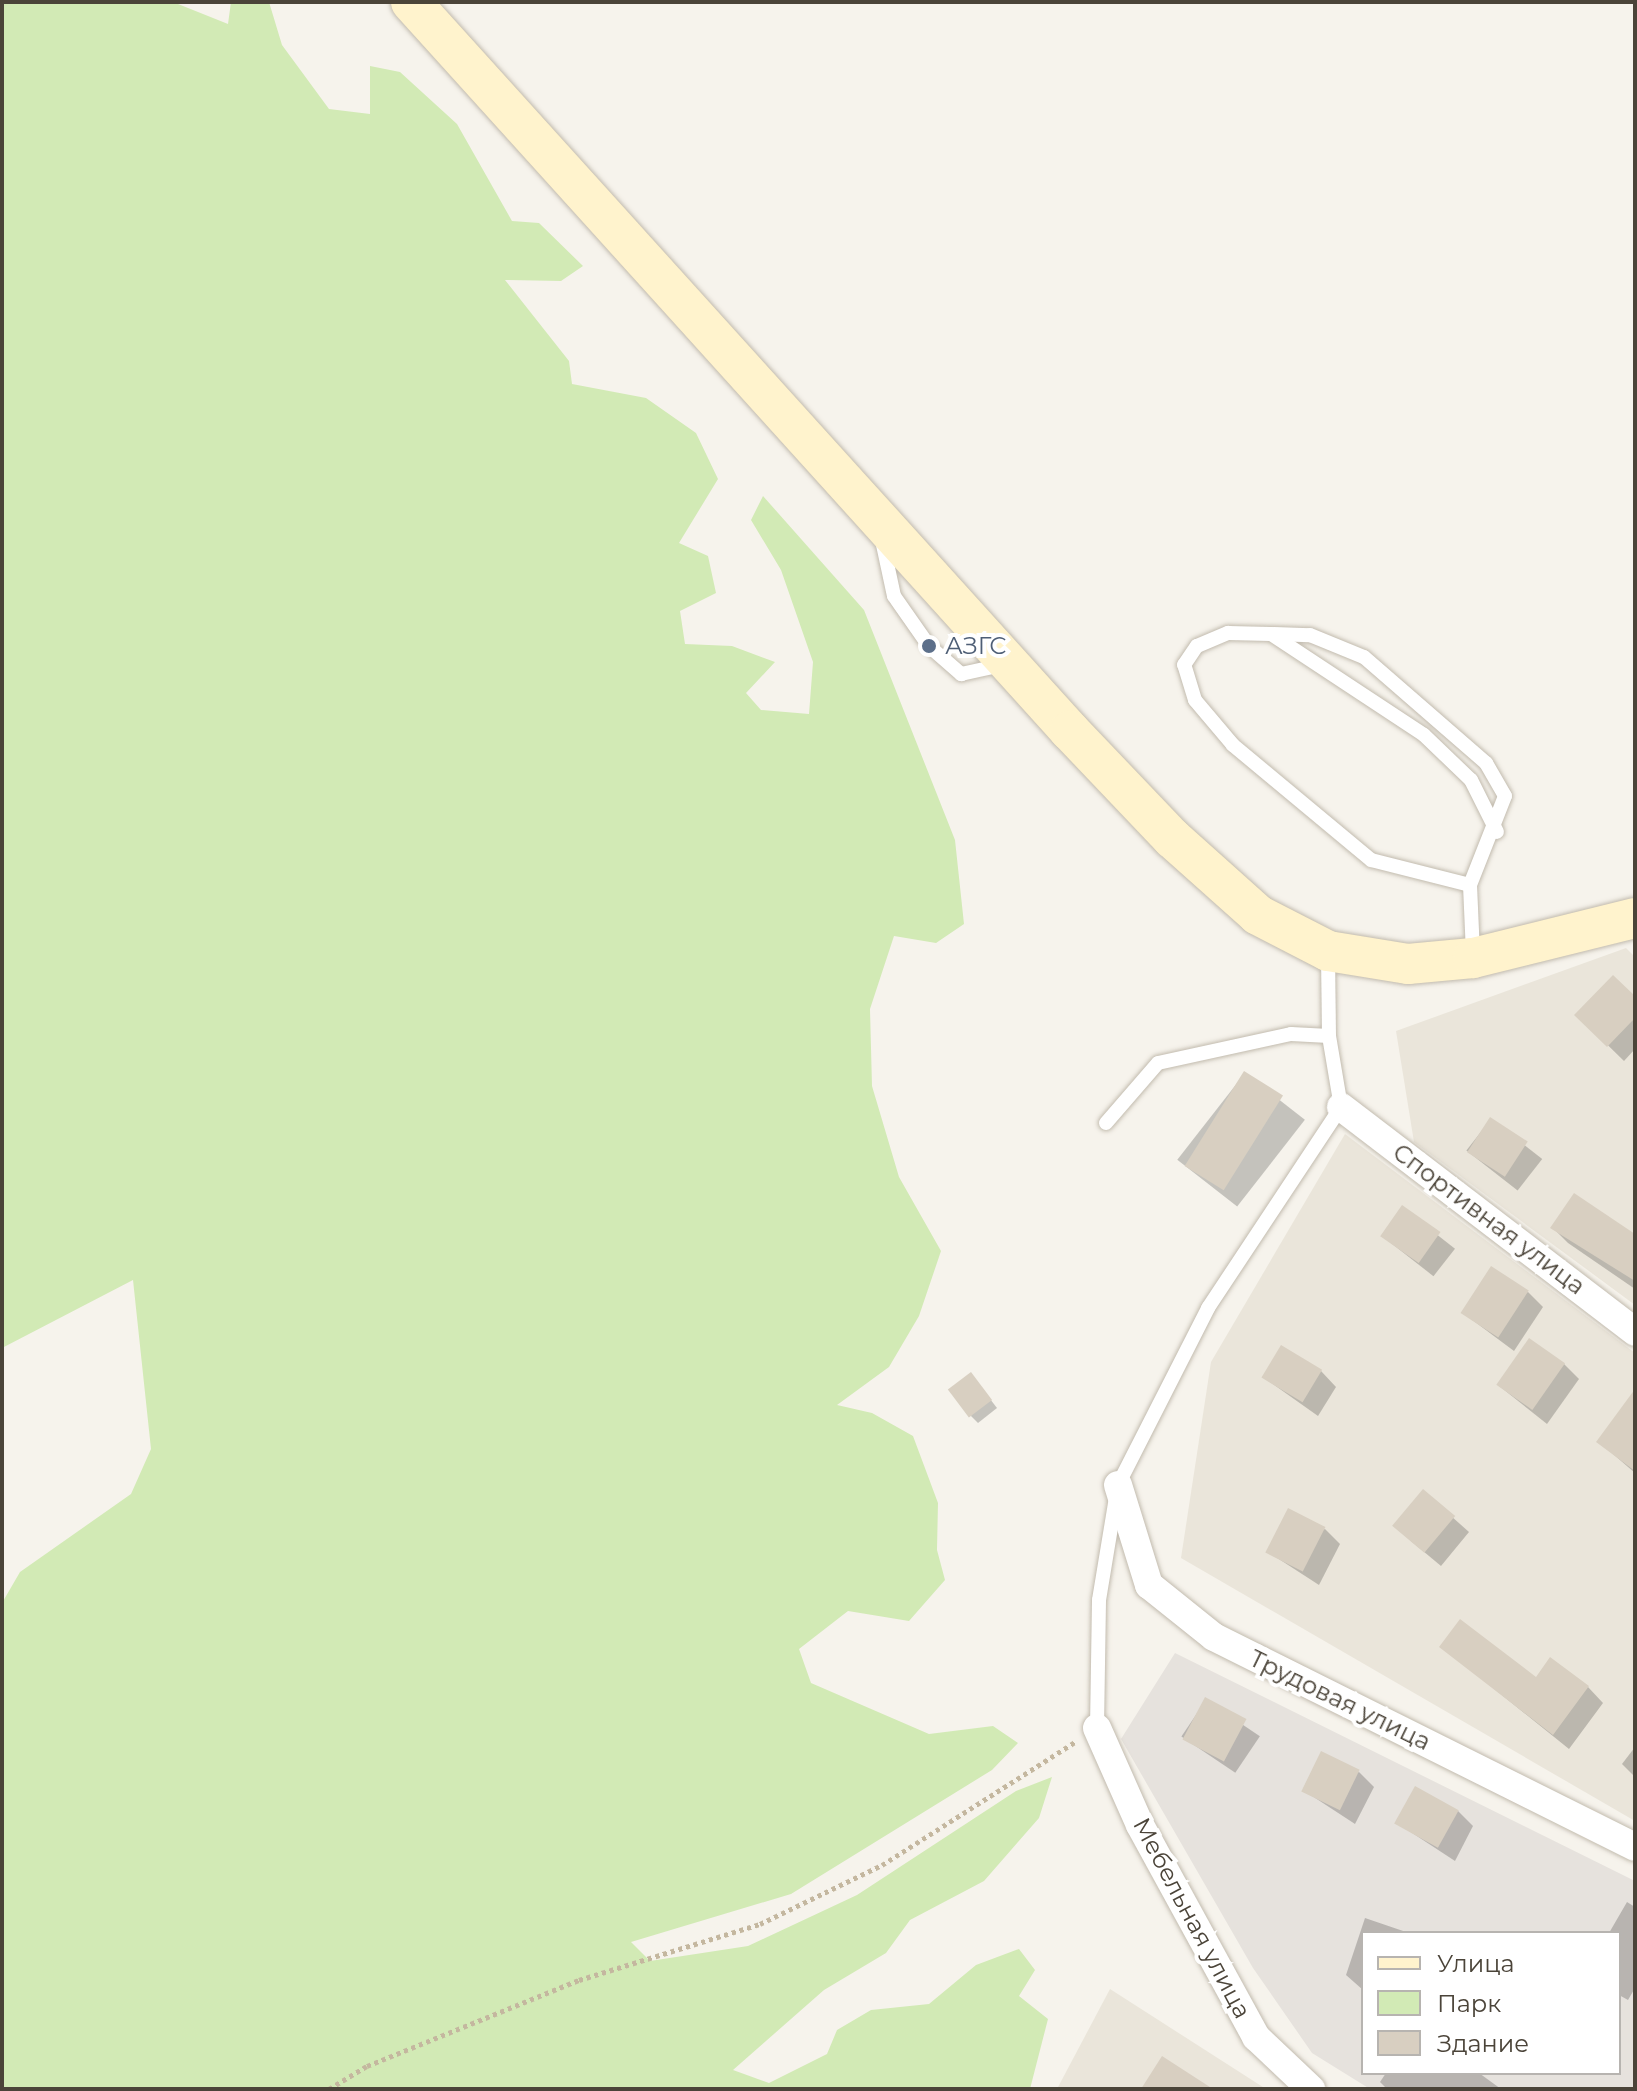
<!DOCTYPE html>
<meta charset="utf-8">
<style>
body{margin:0}
#map{position:relative;width:1637px;height:2091px;overflow:hidden;background:#f6f3ec;font-family:Montserrat,sans-serif}
div>[style]{position:absolute}
.residential>*{inset:0;background:#eae5da}
.industrial>*{inset:0;background:#e6e2dd}
.green>*{inset:0;background:#d2eab5}
.shadow>*{inset:0;background:#0003;transform-origin:0 0}
.building>*{inset:0;background:#d8cfc1;transform-origin:0 0}
.path>*{height:5px;margin-top:-2.5px;transform-origin:0;background:repeating-linear-gradient(90deg,#c4b79f 0 4px,transparent 0 8px)}
.roads{filter:drop-shadow(0 0 2px #c2bbae) drop-shadow(0 0 2px #c2bbae)}
.service>*{height:14px;margin:-7px;padding:0 7px;transform-origin:7px;border-radius:7px;background:#fff}
.minor>*{height:28px;margin:-14px;padding:0 14px;transform-origin:14px;border-radius:14px;background:#fff}
.secondary>*{height:40px;margin:-20px;padding:0 20px;transform-origin:20px;border-radius:20px;background:#fff3cd}
.dots>*{width:22px;height:22px;translate:-50% -50%;box-sizing:border-box;border:4px solid #fff;border-radius:50%}
span{translate:-50% -50%;white-space:nowrap;text-align:center;line-height:1.15;-webkit-text-stroke:8px #fff;paint-order:stroke}
.service-label{font-size:24px;color:#4e5e75}
.left{translate:0 -50%;text-align:left}
.street-label{font-size:24px;color:#4b4439}
.frame{position:absolute;inset:0;border:4px solid #4b4439;pointer-events:none}
.legend{position:absolute;left:1361px;top:1931px;width:260px;height:144px;box-sizing:border-box;background:#fff;border:2px solid #b7b4b0;margin:0;padding:10px 14px;list-style:none;font-size:24px;color:#4b4439}
.legend li{display:flex;align-items:center;gap:16px;height:40px}
.legend b{width:40px;border:2px solid #b7b4b0}
</style>
<div id="map">
<div class="residential">
<div style="clip-path:polygon(1626px 948px,1635px 957px,1635px 1305px,1414px 1142px,1396px 1031px)"></div>
<div style="clip-path:polygon(1345px 1134px,1635px 1353px,1635px 1821px,1181px 1558px,1211px 1362px)"></div>
<div style="clip-path:polygon(1110px 1989px,1266px 2089px,1057px 2089px)"></div>
</div>
<div class="industrial">
<div style="clip-path:polygon(evenodd,1175px 1653px,1635px 1881px,1635px 2089px,1370px 2089px,1312px 2053px,1253px 1968px,1121px 1739px,1175px 1653px,1363px 1933px,1619px 1933px,1619px 2073px,1363px 2073px,1363px 1933px)"></div>
</div>
<div class="green">
<div style="clip-path:polygon(2px 2px,173px 2px,228px 24px,231px 2px,269px 2px,282px 45px,329px 109px,370px 114px,370px 66px,400px 72px,457px 124px,512px 221px,539px 223px,583px 266px,561px 281px,505px 280px,569px 361px,572px 384px,646px 398px,696px 433px,718px 479px,679px 543px,708px 556px,716px 593px,680px 611px,685px 644px,732px 646px,775px 662px,746px 693px,761px 710px,809px 714px,813px 662px,781px 570px,751px 520px,763px 496px,864px 610px,955px 840px,964px 924px,936px 943px,894px 936px,870px 1009px,872px 1086px,899px 1177px,941px 1251px,919px 1316px,889px 1367px,837px 1405px,872px 1413px,913px 1436px,938px 1503px,937px 1550px,945px 1580px,909px 1621px,848px 1611px,799px 1649px,811px 1683px,929px 1734px,993px 1726px,1018px 1743px,992px 1770px,791px 1894px,631px 1942px,650px 1961px,748px 1946px,857px 1895px,1016px 1791px,1052px 1777px,1039px 1818px,984px 1881px,910px 1920px,886px 1953px,824px 1990px,733px 2070px,769px 2083px,827px 2054px,837px 2030px,871px 2010px,929px 2004px,976px 1965px,1019px 1949px,1035px 1970px,1019px 1996px,1048px 2019px,1030px 2089px,2px 2089px,2px 1603px,20px 1572px,131px 1494px,151px 1449px,133px 1280px,2px 1348px)"></div>
</div>
<div class="shadow">
<div style="clip-path:polygon(1635px 999px,1635px 1049px,1624px 1061px,1577px 1015px)"></div>
<div style="left:1245px;top:1073px;width:76px;height:110px;rotate:38deg"></div>
<div style="left:1491px;top:1119px;width:65px;height:40px;rotate:38deg"></div>
<div style="left:1403px;top:1208px;width:66px;height:35px;rotate:38deg"></div>
<div style="clip-path:polygon(1553px 1228px,1635px 1236px,1635px 1289px,1568px 1243px)"></div>
<div style="clip-path:polygon(1528px 1292px,1543px 1307px,1514px 1351px,1463px 1313px)"></div>
<div style="clip-path:polygon(1564px 1364px,1579px 1379px,1547px 1424px,1498px 1385px)"></div>
<div style="clip-path:polygon(1321px 1371px,1336px 1387px,1318px 1416px,1263px 1377px)"></div>
<div style="clip-path:polygon(977px 1382px,997px 1408px,978px 1423px,971px 1416px)"></div>
<div style="clip-path:polygon(1635px 1410px,1635px 1473px,1598px 1441px)"></div>
<div style="clip-path:polygon(1424px 1492px,1469px 1532px,1441px 1566px,1411px 1541px)"></div>
<div style="clip-path:polygon(1325px 1529px,1340px 1544px,1319px 1585px,1268px 1552px)"></div>
<div style="clip-path:polygon(1441px 1646px,1536px 1680px,1588px 1687px,1603px 1703px,1569px 1749px)"></div>
<div style="left:1206px;top:1700px;width:65px;height:44px;rotate:34deg"></div>
<div style="clip-path:polygon(1635px 1747px,1635px 1777px,1622px 1764px)"></div>
<div style="clip-path:polygon(1359px 1772px,1374px 1787px,1355px 1824px,1303px 1790px)"></div>
<div style="clip-path:polygon(1458px 1811px,1473px 1826px,1455px 1861px,1397px 1823px)"></div>
<div style="clip-path:polygon(1627px 1902px,1635px 1907px,1635px 1988px,1628px 2000px,1619px 1995px,1619px 1933px,1609px 1933px)"></div>
<div style="clip-path:polygon(1365px 1918px,1409px 1933px,1363px 1933px,1363px 1990px,1346px 1975px)"></div>
<div style="clip-path:polygon(1386px 2073px,1479px 2073px,1501px 2089px,1387px 2089px,1380px 2082px)"></div>
</div>
<div class="building">
<div style="clip-path:polygon(1613px 975px,1635px 996px,1635px 1018px,1607px 1047px,1574px 1015px)"></div>
<div style="left:1244px;top:1071px;width:46px;height:112px;rotate:32deg"></div>
<div style="left:1490px;top:1117px;width:45px;height:42px;rotate:33deg"></div>
<div style="clip-path:polygon(1574px 1193px,1635px 1234px,1635px 1281px,1550px 1228px)"></div>
<div style="left:1402px;top:1205px;width:47px;height:38px;rotate:35deg"></div>
<div style="left:1491px;top:1266px;width:45px;height:56px;rotate:33deg"></div>
<div style="left:1529px;top:1338px;width:44px;height:57px;rotate:35deg"></div>
<div style="left:1281px;top:1345px;width:48px;height:38px;rotate:31deg"></div>
<div style="left:971px;top:1372px;width:35px;height:29px;rotate:53deg"></div>
<div style="clip-path:polygon(1635px 1389px,1635px 1471px,1596px 1442px)"></div>
<div style="left:1423px;top:1489px;width:42px;height:48px;rotate:40deg"></div>
<div style="left:1288px;top:1508px;width:42px;height:50px;rotate:27deg"></div>
<div style="clip-path:polygon(1460px 1619px,1536px 1677px,1550px 1657px,1589px 1686px,1553px 1735px,1439px 1647px)"></div>
<div style="left:1205px;top:1697px;width:47px;height:48px;rotate:28deg"></div>
<div style="left:1321px;top:1751px;width:43px;height:45px;rotate:26deg"></div>
<div style="left:1415px;top:1786px;width:50px;height:43px;rotate:29deg"></div>
<div style="clip-path:polygon(1162px 2056px,1213px 2089px,1141px 2089px)"></div>
</div>
<div class="path">
<div style="left:329px;top:2089px;width:44px;rotate:-31.2deg"></div>
<div style="left:367px;top:2066px;width:229px;rotate:-22.1deg"></div>
<div style="left:579px;top:1980px;width:189px;rotate:-17.2deg"></div>
<div style="left:760px;top:1924px;width:136px;rotate:-25.8deg"></div>
<div style="left:882px;top:1865px;width:229px;rotate:-32.5deg"></div>
</div>
<div class="roads">
<div class="service">
<div style="left:882px;top:540px;width:57px;rotate:77.9deg"></div>
<div style="left:894px;top:596px;width:61px;rotate:55deg"></div>
<div style="left:929px;top:646px;width:43px;rotate:41.2deg"></div>
<div style="left:961px;top:674px;width:42px;rotate:-12.4deg"></div>
<div style="left:1274px;top:634px;width:36px;rotate:2deg"></div>
<div style="left:1310px;top:635px;width:58px;rotate:22.2deg"></div>
<div style="left:1364px;top:657px;width:162px;rotate:41deg"></div>
<div style="left:1486px;top:763px;width:38px;rotate:60deg"></div>
<div style="left:1505px;top:796px;width:96px;rotate:111.5deg"></div>
<div style="left:1470px;top:885px;width:68px;rotate:87.5deg"></div>
<div style="left:1470px;top:885px;width:102px;rotate:-165.8deg"></div>
<div style="left:1371px;top:860px;width:180px;rotate:-140.2deg"></div>
<div style="left:1233px;top:745px;width:59px;rotate:-130.2deg"></div>
<div style="left:1195px;top:700px;width:37px;rotate:-107deg"></div>
<div style="left:1184px;top:665px;width:23px;rotate:-56deg"></div>
<div style="left:1197px;top:646px;width:34px;rotate:-23deg"></div>
<div style="left:1228px;top:633px;width:43px;rotate:1.3deg"></div>
<div style="left:1271px;top:634px;width:183px;rotate:33.4deg"></div>
<div style="left:1424px;top:735px;width:65px;rotate:43.8deg"></div>
<div style="left:1471px;top:780px;width:58px;rotate:63.4deg"></div>
<div style="left:1106px;top:1123px;width:79px;rotate:-49.1deg"></div>
<div style="left:1158px;top:1063px;width:136px;rotate:-12.3deg"></div>
<div style="left:1291px;top:1034px;width:38px;rotate:3deg"></div>
<div style="left:1097px;top:1728px;width:128px;rotate:-89.1deg"></div>
<div style="left:1099px;top:1600px;width:117px;rotate:-80.6deg"></div>
<div style="left:1118px;top:1485px;width:199px;rotate:-63deg"></div>
<div style="left:1208px;top:1308px;width:241px;rotate:-56.5deg"></div>
<div style="left:1341px;top:1107px;width:72px;rotate:-99.6deg"></div>
<div style="left:1329px;top:1036px;width:83px;rotate:-90.7deg"></div>
</div>
<div class="minor">
<div style="left:1341px;top:1107px;width:370px;rotate:37.4deg"></div>
<div style="left:1118px;top:1485px;width:105px;rotate:72.8deg"></div>
<div style="left:1149px;top:1585px;width:83px;rotate:38.7deg"></div>
<div style="left:1214px;top:1637px;width:470px;rotate:26.5deg"></div>
<div style="left:1097px;top:1728px;width:106px;rotate:66.1deg"></div>
<div style="left:1140px;top:1825px;width:242px;rotate:61.3deg"></div>
<div style="left:1256px;top:2037px;width:76px;rotate:43.4deg"></div>
</div>
<div class="secondary">
<div style="left:411px;top:2px;width:983px;rotate:47.89deg"></div>
<div style="left:1070px;top:731px;width:148px;rotate:46.4deg"></div>
<div style="left:1172px;top:838px;width:115px;rotate:41.8deg"></div>
<div style="left:1258px;top:915px;width:79px;rotate:27.2deg"></div>
<div style="left:1328px;top:951px;width:81px;rotate:9.2deg"></div>
<div style="left:1408px;top:964px;width:65px;rotate:-5.3deg"></div>
<div style="left:1473px;top:958px;width:167px;rotate:-13.9deg"></div>
</div>
</div>
<div class="dots">
<div style="left:929px;top:646px;background:#5c6f8a"></div>
</div>
<div class="service-label">
<span class="left" style="left:945px;top:646px">АЗГС</span>
</div>
<div class="street-label">
<span style="left:1489px;top:1219px;rotate:37deg">Спортивная улица</span>
<span style="left:1340px;top:1700px;rotate:26deg">Трудовая улица</span>
<span style="left:1192px;top:1918px;rotate:62deg">Мебельная улица</span>
</div>
<div class="frame"></div>
<ul class="legend">
<li><b style="height:10px;background:#fff3cd"></b>Улица</li>
<li><b style="height:22px;background:#d2eab5"></b>Парк</li>
<li><b style="height:22px;background:#d8cfc1"></b>Здание</li>
</ul>
</div>
